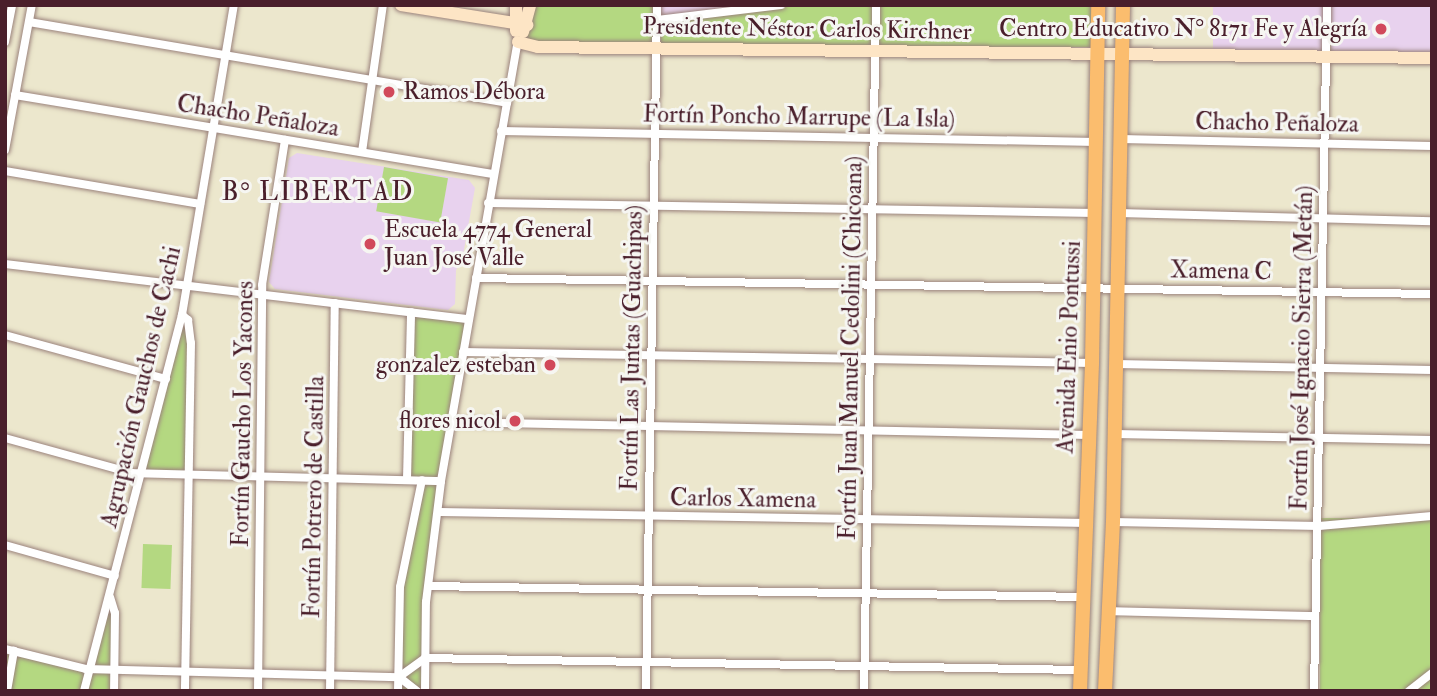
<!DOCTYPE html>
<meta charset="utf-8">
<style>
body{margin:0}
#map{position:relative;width:1437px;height:696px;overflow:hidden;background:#ece7cd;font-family:"IM FELL Double Pica",serif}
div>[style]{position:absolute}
.built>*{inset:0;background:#e8d2ee;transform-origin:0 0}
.green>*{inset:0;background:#b4d881;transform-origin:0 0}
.roads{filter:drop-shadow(0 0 2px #9b837c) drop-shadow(0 0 2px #9b837c)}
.street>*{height:8px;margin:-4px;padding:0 4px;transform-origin:4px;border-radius:4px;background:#fff}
.secondary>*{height:12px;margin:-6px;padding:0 6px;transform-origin:6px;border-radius:6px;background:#fde5c5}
.primary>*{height:14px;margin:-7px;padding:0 7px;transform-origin:7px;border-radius:7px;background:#fbbd6e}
.dots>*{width:19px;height:19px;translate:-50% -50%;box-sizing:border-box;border:4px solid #f6f6f2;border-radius:50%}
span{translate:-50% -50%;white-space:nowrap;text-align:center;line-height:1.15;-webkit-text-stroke:6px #f6f6f2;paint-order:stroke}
.street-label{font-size:24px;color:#4a1f2b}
.poi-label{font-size:24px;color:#4a1f2b}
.right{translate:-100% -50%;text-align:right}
.left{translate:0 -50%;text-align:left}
.neighbourhood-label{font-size:26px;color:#4a1f2b;letter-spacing:2px}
.frame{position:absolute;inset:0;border:7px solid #4a1f2b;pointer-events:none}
</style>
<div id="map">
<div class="built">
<div style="clip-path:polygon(657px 5px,781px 5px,657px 20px)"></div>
<div style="left:1213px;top:5px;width:111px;height:48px"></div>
<div style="left:1331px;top:5px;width:101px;height:49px"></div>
<div style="clip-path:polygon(297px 153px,469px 180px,475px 188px,462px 261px,456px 270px,455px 304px,448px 310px,275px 289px,269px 282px,289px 158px)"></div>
</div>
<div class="green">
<div style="clip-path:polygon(528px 5px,658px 5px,657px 47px,538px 47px,524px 40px)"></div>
<div style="clip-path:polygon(800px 5px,873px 5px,872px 48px,661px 45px,661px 22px)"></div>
<div style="left:879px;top:5px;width:216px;height:42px"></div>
<div style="left:384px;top:167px;width:65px;height:45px;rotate:10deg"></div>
<div style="clip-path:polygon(411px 312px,469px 319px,426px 602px,425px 691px,399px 691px,400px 595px,422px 480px,407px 479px)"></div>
<div style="clip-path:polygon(182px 315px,190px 328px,191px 474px,143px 474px)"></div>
<div style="left:1432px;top:518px;width:173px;height:112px;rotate:90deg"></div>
<div style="left:143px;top:544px;width:29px;height:44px;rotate:2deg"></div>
<div style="clip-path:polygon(109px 596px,115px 613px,114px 691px,7px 691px,5px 649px,86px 669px)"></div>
</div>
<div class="roads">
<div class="street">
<div style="left:657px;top:20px;width:125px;rotate:-6.9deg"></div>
<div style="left:29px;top:22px;width:485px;rotate:9.6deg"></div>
<div style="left:5px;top:42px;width:38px;rotate:-79deg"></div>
<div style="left:15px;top:95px;width:484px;rotate:9.4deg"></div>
<div style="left:501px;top:131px;width:596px;rotate:1.06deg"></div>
<div style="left:1121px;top:139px;width:311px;rotate:1.3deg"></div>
<div style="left:5px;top:150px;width:147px;rotate:-79.5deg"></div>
<div style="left:362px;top:152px;width:148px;rotate:-81.9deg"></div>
<div style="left:5px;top:171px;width:198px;rotate:9.6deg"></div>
<div style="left:488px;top:203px;width:607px;rotate:0.94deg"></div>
<div style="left:1119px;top:213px;width:313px;rotate:1.5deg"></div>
<div style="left:5px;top:264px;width:467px;rotate:6.8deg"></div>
<div style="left:476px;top:278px;width:956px;rotate:0.96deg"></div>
<div style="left:182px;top:315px;width:8px;rotate:40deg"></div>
<div style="left:188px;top:320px;width:23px;rotate:83deg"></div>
<div style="left:191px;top:343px;width:348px;rotate:91deg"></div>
<div style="left:5px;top:335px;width:167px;rotate:15.3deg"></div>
<div style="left:463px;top:352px;width:629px;rotate:1deg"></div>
<div style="left:1116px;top:364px;width:316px;rotate:1.1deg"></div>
<div style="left:451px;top:422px;width:638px;rotate:1.17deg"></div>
<div style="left:1115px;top:434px;width:317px;rotate:1.1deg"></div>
<div style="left:5px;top:438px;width:132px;rotate:15.4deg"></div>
<div style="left:132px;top:473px;width:309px;rotate:1.5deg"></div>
<div style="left:407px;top:479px;width:167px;rotate:-88.6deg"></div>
<div style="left:440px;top:512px;width:648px;rotate:0.97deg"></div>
<div style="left:1113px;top:522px;width:206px;rotate:1.1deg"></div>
<div style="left:1319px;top:526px;width:113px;rotate:-5.1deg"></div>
<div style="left:5px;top:545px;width:114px;rotate:15.7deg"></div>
<div style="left:429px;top:586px;width:655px;rotate:0.96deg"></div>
<div style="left:110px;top:597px;width:17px;rotate:73deg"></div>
<div style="left:115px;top:613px;width:78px;rotate:90.7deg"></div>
<div style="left:1108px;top:611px;width:207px;rotate:1.4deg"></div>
<div style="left:5px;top:649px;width:83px;rotate:13.9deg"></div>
<div style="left:86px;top:669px;width:313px;rotate:1.5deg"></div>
<div style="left:399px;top:677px;width:23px;rotate:38deg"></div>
<div style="left:399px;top:677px;width:32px;rotate:-36deg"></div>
<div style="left:425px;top:658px;width:656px;rotate:1.05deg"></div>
<div style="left:7px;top:691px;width:41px;rotate:-80.1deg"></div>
<div style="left:84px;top:691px;width:389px;rotate:-75.4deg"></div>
<div style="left:182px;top:315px;width:314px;rotate:-80.5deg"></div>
<div style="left:258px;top:691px;width:406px;rotate:-89.4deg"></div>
<div style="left:262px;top:285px;width:147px;rotate:-81deg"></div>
<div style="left:330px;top:691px;width:388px;rotate:-89.3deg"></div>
<div style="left:398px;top:691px;width:104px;rotate:-88.9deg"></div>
<div style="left:400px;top:587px;width:109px;rotate:-78.4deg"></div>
<div style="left:425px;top:691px;width:89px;rotate:-89.4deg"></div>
<div style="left:426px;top:602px;width:122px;rotate:-82.9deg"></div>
<div style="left:441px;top:481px;width:446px;rotate:-80.1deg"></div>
<div style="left:646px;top:691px;width:686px;rotate:-89.08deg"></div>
<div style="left:864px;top:691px;width:686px;rotate:-89deg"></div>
<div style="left:1314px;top:691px;width:686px;rotate:-88.91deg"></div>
<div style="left:1409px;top:691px;width:29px;rotate:-38deg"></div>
</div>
<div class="secondary">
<div style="left:401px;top:5px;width:128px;rotate:9deg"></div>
<div style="left:516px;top:5px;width:26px;rotate:90deg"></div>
<div style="left:523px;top:32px;width:28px;rotate:-75deg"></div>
<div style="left:518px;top:42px;width:21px;rotate:14deg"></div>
<div style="left:538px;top:47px;width:894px;rotate:0.7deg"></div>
</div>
<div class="primary">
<div style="left:1080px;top:691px;width:328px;rotate:-87.9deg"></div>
<div style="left:1092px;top:363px;width:358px;rotate:-89deg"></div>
<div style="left:1105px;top:691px;width:169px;rotate:-87.3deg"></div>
<div style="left:1113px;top:522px;width:517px;rotate:-88.89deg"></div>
</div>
</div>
<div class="dots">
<div style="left:1381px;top:29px;background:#d1495b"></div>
<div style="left:389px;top:92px;background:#d1495b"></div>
<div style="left:370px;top:244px;background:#d1495b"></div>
<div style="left:550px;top:365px;background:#d1495b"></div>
<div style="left:515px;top:421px;background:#d1495b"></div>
</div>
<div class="street-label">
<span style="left:807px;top:29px;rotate:1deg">Presidente Néstor Carlos Kirchner</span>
<span style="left:258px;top:116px;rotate:9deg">Chacho Peñaloza</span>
<span style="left:799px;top:117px;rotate:1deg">Fortín Poncho Marrupe (La Isla)</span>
<span style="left:1277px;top:123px;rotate:1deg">Chacho Peñaloza</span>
<span style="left:1221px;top:271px;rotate:1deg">Xamena C</span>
<span style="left:1069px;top:347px;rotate:-88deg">Avenida Enio Pontussi</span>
<span style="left:632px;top:348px;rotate:-89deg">Fortín Las Juntas (Guachipas)</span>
<span style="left:851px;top:348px;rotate:-89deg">Fortín Juan Manuel Cedolini (Chicoana)</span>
<span style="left:1302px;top:348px;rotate:-89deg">Fortín José Ignacio Sierra (Metán)</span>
<span style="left:141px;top:387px;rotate:-77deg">Agrupación Gauchos de Cachi</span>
<span style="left:243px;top:414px;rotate:-89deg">Fortín Gaucho Los Yacones</span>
<span style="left:314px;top:497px;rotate:-89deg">Fortín Potrero de Castilla</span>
<span style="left:743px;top:499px;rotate:1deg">Carlos Xamena</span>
</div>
<div class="poi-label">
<span class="right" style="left:1367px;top:29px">Centro Educativo N° 8171 Fe y Alegría</span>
<span class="left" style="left:403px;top:92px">Ramos Débora</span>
<span class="left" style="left:384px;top:244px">Escuela 4774 General<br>Juan José Valle</span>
<span class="right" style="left:536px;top:365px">gonzalez esteban</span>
<span class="right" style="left:501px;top:421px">flores nicol</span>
</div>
<div class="neighbourhood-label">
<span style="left:318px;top:193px">B° LIBERTAD</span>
</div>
<div class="frame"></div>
</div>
